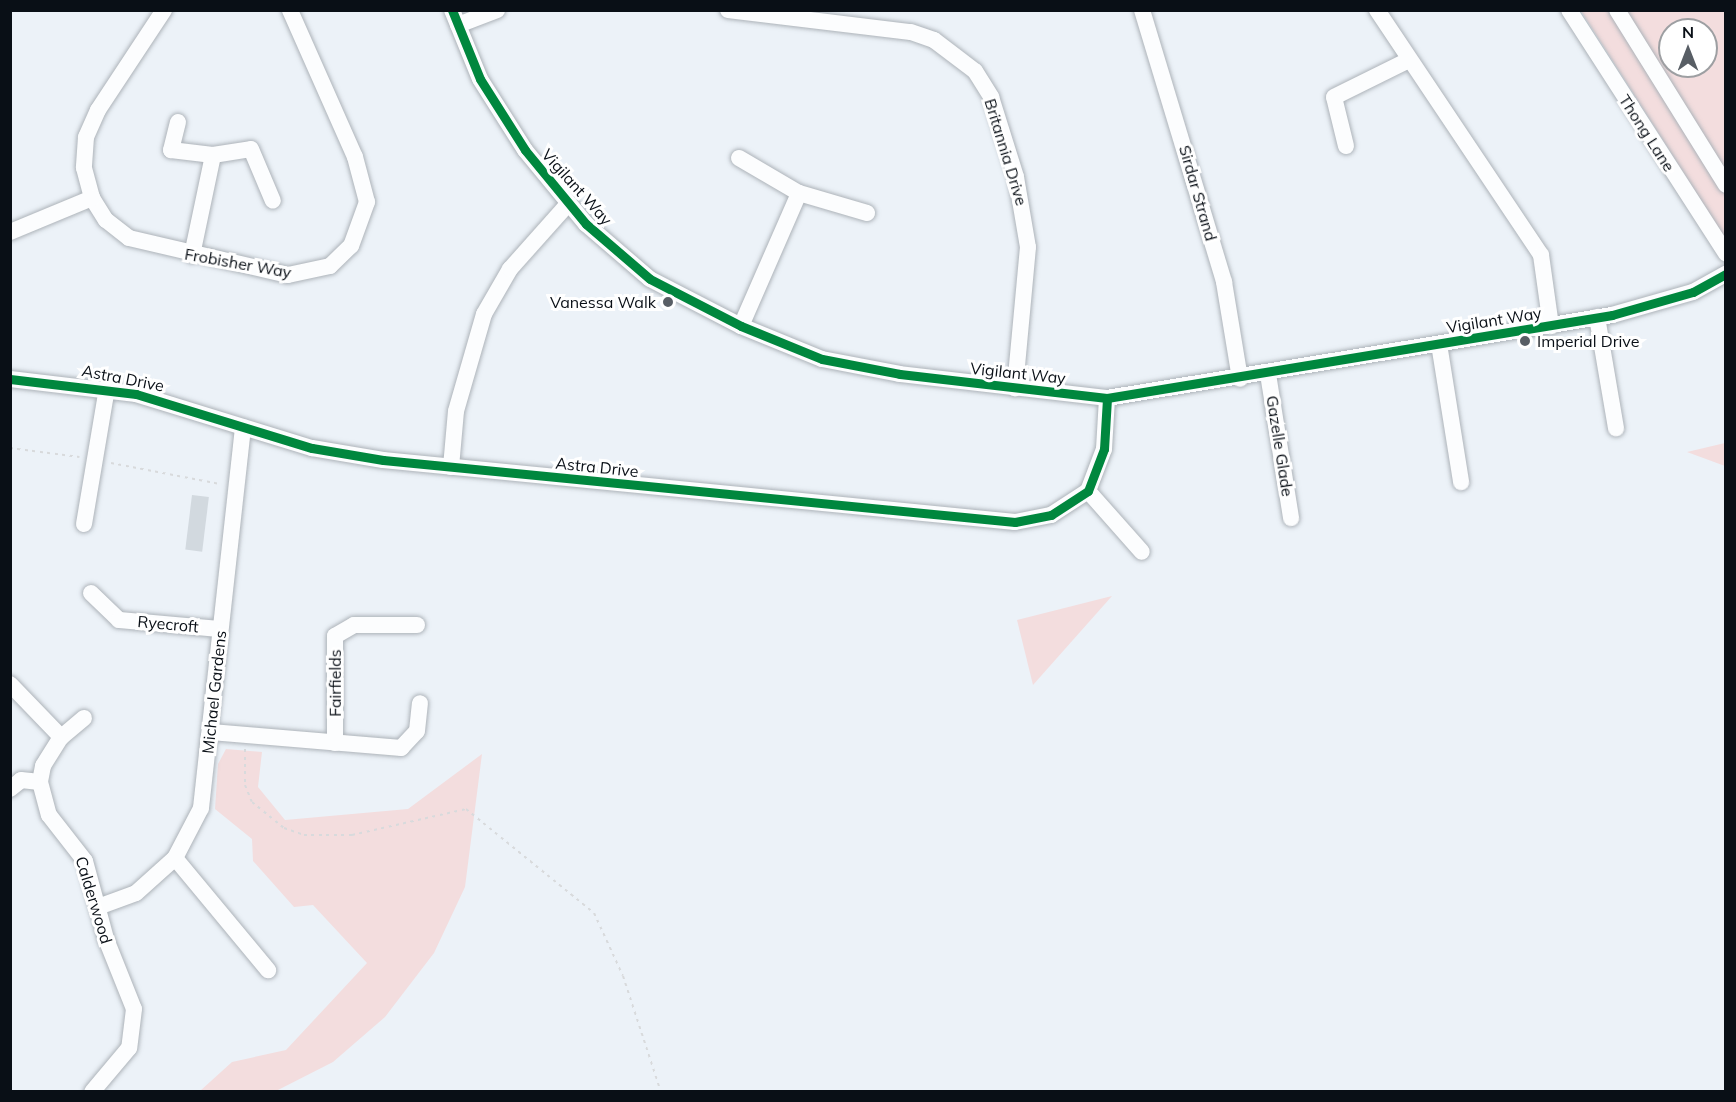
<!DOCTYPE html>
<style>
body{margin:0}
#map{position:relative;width:1736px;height:1102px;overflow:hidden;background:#ecf2f8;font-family:Mulish,sans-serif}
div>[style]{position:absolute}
.green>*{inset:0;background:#f3ddde}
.building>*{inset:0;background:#d2d9df;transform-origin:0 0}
.path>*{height:2px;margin-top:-1px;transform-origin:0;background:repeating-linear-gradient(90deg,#d8dadc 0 3px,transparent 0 7.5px)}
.roads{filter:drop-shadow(0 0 2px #adb3b9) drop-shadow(0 0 2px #adb3b9)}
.minor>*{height:16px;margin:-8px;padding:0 8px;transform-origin:8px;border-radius:8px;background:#fcfdfe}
.cycleway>*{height:9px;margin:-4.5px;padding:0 4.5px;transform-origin:4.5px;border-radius:4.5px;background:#00873e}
.dots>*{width:16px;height:16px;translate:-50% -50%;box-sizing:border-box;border:3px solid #fff;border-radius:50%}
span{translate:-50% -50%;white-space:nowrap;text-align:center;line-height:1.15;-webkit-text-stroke:6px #fff;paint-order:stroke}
.street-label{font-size:16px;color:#090f16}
.poi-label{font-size:16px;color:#090f16}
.right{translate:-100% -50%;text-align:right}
.left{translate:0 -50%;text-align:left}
.frame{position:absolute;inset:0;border:12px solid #090f16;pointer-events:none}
.north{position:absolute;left:1658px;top:18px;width:60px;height:60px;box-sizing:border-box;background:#fff;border:2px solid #9d9fa2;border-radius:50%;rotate:0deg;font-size:16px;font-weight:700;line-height:24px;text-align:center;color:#090f16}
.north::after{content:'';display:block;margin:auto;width:21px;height:27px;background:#585e65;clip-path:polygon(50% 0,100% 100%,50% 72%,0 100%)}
</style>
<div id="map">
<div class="green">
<div style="clip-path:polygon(evenodd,1581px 11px,1725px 11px,1725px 238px,1623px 77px,1581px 11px,1670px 30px,1706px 30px,1706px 66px,1670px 66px,1670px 30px)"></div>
<div style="clip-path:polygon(1725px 443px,1725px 466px,1687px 452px)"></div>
<div style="clip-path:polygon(1112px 596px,1033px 685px,1017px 620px)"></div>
<div style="clip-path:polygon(226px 749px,262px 752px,258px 787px,285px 820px,408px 809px,482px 754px,465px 887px,434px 953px,385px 1017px,333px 1062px,276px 1091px,200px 1091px,232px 1062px,286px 1050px,367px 963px,313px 905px,294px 907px,253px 861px,252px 839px,215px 809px,218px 764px)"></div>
</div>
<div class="building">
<div style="left:192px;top:495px;width:17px;height:55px;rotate:7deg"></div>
</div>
<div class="path">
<div style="left:10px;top:448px;width:70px;rotate:7.4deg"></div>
<div style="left:111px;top:463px;width:111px;rotate:10.9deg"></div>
<div style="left:245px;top:749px;width:36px;rotate:90deg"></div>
<div style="left:245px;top:785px;width:18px;rotate:68deg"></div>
<div style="left:252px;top:802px;width:41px;rotate:39.1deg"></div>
<div style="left:284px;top:828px;width:21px;rotate:19deg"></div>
<div style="left:304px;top:835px;width:48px"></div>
<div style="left:352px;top:835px;width:117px;rotate:-12.8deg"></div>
<div style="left:466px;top:809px;width:165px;rotate:39.1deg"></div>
<div style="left:594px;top:913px;width:69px;rotate:65.3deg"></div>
<div style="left:623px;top:976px;width:122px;rotate:71.9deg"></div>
</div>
<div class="roads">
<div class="minor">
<div style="left:164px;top:10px;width:120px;rotate:123.4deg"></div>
<div style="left:98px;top:110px;width:30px;rotate:114deg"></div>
<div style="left:86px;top:137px;width:31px;rotate:94deg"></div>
<div style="left:84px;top:168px;width:31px;rotate:75deg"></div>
<div style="left:92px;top:198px;width:26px;rotate:58deg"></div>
<div style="left:106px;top:220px;width:29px;rotate:38deg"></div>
<div style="left:129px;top:238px;width:163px;rotate:13.1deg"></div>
<div style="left:288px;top:275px;width:43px;rotate:-12.1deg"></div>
<div style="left:330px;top:266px;width:29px;rotate:-44deg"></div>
<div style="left:351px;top:246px;width:47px;rotate:-70deg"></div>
<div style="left:367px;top:202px;width:47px;rotate:-104.9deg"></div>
<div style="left:355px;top:157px;width:161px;rotate:-113.9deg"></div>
<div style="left:452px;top:10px;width:74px;rotate:67.9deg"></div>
<div style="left:480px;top:79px;width:84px;rotate:57.6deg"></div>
<div style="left:525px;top:150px;width:96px;rotate:50.5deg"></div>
<div style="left:586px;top:224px;width:84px;rotate:40.7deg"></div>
<div style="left:650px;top:279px;width:102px;rotate:27.3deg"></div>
<div style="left:741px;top:326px;width:87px;rotate:22.2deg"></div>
<div style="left:822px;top:359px;width:79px;rotate:10.9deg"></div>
<div style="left:900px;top:374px;width:208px;rotate:6.6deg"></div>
<div style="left:1107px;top:398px;width:512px;rotate:-9.33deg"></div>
<div style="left:1612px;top:315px;width:84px;rotate:-15.9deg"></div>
<div style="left:1693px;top:292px;width:38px;rotate:-29deg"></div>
<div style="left:728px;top:10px;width:184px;rotate:6.9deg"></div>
<div style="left:911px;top:32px;width:24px;rotate:19deg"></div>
<div style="left:934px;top:40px;width:51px;rotate:37.1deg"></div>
<div style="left:975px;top:71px;width:31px;rotate:58deg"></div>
<div style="left:991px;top:97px;width:84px;rotate:72.6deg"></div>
<div style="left:1016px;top:177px;width:71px;rotate:80.3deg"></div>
<div style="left:1028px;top:247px;width:142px;rotate:95.3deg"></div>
<div style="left:1142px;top:10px;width:284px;rotate:73.2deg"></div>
<div style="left:1224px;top:282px;width:98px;rotate:80.6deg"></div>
<div style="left:1377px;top:10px;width:295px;rotate:56.2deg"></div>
<div style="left:1541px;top:255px;width:72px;rotate:82deg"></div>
<div style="left:1569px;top:10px;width:290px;rotate:57.2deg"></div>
<div style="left:1617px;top:10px;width:206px;rotate:58.1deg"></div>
<div style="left:458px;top:25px;width:42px;rotate:-21deg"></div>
<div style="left:178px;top:122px;width:29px;rotate:104deg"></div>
<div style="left:171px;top:150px;width:42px;rotate:6.8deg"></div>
<div style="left:213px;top:155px;width:38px;rotate:-9deg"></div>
<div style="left:251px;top:149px;width:56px;rotate:67.1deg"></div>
<div style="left:1346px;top:146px;width:50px;rotate:-103.8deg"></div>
<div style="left:1334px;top:97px;width:84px;rotate:-26.3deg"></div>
<div style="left:739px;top:158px;width:69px;rotate:30.3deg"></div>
<div style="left:799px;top:193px;width:71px;rotate:16.4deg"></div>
<div style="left:10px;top:232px;width:89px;rotate:-22.5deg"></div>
<div style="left:192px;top:255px;width:102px;rotate:-78.1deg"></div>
<div style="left:1597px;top:317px;width:113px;rotate:80.3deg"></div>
<div style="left:741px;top:326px;width:145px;rotate:-66.4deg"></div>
<div style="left:1439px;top:344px;width:140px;rotate:80.9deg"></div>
<div style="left:1268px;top:374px;width:146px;rotate:80.9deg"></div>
<div style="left:10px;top:379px;width:127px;rotate:6.8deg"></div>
<div style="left:136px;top:394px;width:184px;rotate:17.1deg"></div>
<div style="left:312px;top:448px;width:72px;rotate:9.6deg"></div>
<div style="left:383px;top:460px;width:635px;rotate:5.6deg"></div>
<div style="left:1015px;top:522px;width:37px;rotate:-11deg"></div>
<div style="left:1051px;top:515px;width:44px;rotate:-33deg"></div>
<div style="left:1088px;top:491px;width:45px;rotate:-69.1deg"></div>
<div style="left:1104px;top:449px;width:51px;rotate:-86.6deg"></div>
<div style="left:451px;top:467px;width:56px;rotate:-84.9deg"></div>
<div style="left:456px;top:411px;width:101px;rotate:-73.9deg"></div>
<div style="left:484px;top:314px;width:52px;rotate:-60deg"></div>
<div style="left:510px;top:269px;width:87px;rotate:-48.3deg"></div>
<div style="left:1088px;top:491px;width:81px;rotate:48.5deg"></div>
<div style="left:84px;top:524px;width:138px;rotate:-80.4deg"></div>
<div style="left:91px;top:593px;width:39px;rotate:44deg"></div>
<div style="left:119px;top:620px;width:101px;rotate:5.1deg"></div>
<div style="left:10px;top:684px;width:74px;rotate:46.1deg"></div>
<div style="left:84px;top:718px;width:30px;rotate:140deg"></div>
<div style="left:61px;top:737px;width:34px;rotate:122deg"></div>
<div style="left:43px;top:766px;width:16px;rotate:101deg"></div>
<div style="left:40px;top:782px;width:34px;rotate:75deg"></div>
<div style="left:49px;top:815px;width:58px;rotate:52deg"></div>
<div style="left:85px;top:861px;width:81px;rotate:74.9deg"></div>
<div style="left:106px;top:939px;width:75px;rotate:68.2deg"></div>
<div style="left:134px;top:1009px;width:39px;rotate:97deg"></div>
<div style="left:129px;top:1048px;width:57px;rotate:130.1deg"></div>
<div style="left:211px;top:732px;width:191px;rotate:4.8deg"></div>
<div style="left:401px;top:748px;width:23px;rotate:-47deg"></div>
<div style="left:417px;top:731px;width:28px;rotate:-84deg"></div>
<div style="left:335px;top:743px;width:107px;rotate:-90deg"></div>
<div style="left:335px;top:636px;width:22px;rotate:-30deg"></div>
<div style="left:354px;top:625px;width:63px"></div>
<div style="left:10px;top:789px;width:14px;rotate:-39deg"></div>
<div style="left:21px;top:780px;width:19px;rotate:6deg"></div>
<div style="left:175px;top:858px;width:146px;rotate:50.3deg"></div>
<div style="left:98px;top:907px;width:40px;rotate:-20.2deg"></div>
<div style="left:136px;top:893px;width:52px;rotate:-41.9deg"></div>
<div style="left:175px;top:858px;width:56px;rotate:-62.5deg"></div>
<div style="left:201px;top:808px;width:383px;rotate:-83.7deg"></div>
</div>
</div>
<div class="cycleway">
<div style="left:452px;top:10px;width:74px;rotate:67.9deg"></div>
<div style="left:480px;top:79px;width:84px;rotate:57.6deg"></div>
<div style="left:525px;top:150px;width:96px;rotate:50.5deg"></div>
<div style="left:586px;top:224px;width:84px;rotate:40.7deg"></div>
<div style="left:650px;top:279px;width:102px;rotate:27.3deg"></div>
<div style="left:741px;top:326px;width:87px;rotate:22.2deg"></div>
<div style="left:822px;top:359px;width:79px;rotate:10.9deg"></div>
<div style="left:900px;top:374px;width:208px;rotate:6.6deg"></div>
<div style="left:1107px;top:398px;width:512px;rotate:-9.33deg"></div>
<div style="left:1612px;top:315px;width:84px;rotate:-15.9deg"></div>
<div style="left:1693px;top:292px;width:38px;rotate:-29deg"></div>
<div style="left:10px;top:379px;width:127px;rotate:6.8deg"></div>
<div style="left:136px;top:394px;width:184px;rotate:17.1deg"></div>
<div style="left:312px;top:448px;width:72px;rotate:9.6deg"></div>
<div style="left:383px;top:460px;width:635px;rotate:5.6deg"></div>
<div style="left:1015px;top:522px;width:37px;rotate:-11deg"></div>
<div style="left:1051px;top:515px;width:44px;rotate:-33deg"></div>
<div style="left:1088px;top:491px;width:45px;rotate:-69.1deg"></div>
<div style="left:1104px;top:449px;width:51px;rotate:-86.6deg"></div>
</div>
<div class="dots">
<div style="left:668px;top:302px;background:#585e65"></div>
<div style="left:1525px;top:341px;background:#585e65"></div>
</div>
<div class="street-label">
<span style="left:1647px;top:133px;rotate:57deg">Thong Lane</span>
<span style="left:1006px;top:152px;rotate:73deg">Britannia Drive</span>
<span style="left:577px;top:187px;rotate:48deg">Vigilant Way</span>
<span style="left:1198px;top:193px;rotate:74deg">Sirdar Strand</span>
<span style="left:238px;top:263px;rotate:10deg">Frobisher Way</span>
<span style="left:1494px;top:320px;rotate:-9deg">Vigilant Way</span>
<span style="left:1018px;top:373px;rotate:6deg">Vigilant Way</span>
<span style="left:123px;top:378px;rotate:11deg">Astra Drive</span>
<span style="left:1280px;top:446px;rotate:81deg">Gazelle Glade</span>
<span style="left:597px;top:467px;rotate:6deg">Astra Drive</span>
<span style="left:168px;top:624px;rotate:5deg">Ryecroft</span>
<span style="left:335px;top:683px;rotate:-90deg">Fairfields</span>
<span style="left:214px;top:692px;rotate:-84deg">Michael Gardens</span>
<span style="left:94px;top:900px;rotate:73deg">Calderwood</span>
</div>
<div class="poi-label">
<span class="right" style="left:656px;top:302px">Vanessa Walk</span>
<span class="left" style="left:1537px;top:341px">Imperial Drive</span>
</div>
<div class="frame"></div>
<div class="north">N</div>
</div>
